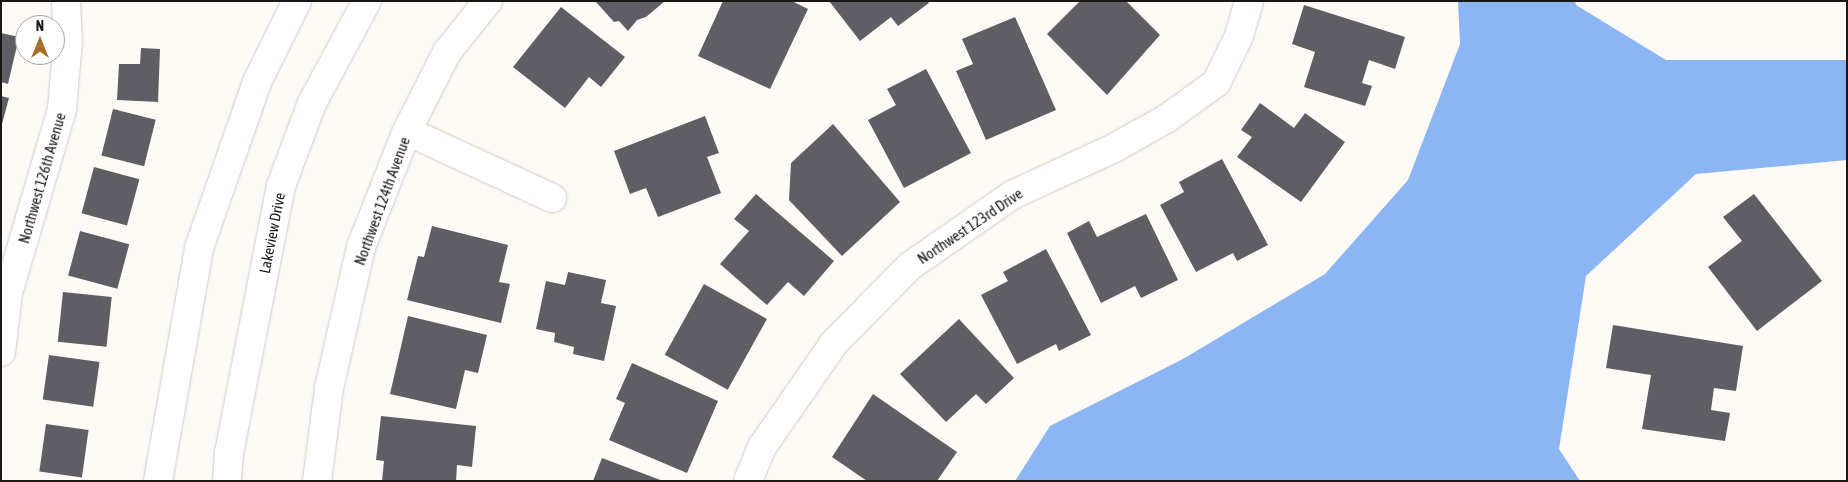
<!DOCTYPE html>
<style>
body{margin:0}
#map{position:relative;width:1848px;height:482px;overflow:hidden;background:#fefbf7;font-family:"Asap Condensed",sans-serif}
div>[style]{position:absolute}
.water>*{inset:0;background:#8cb5f3}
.building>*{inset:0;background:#5f5e64;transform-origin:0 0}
.roads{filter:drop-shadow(0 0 1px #cfc9c4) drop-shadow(0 0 1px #cfc9c4)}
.street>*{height:28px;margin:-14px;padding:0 14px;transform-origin:14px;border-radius:14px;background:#fff}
.secondary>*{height:28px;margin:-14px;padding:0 14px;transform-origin:14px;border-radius:14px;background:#fff}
span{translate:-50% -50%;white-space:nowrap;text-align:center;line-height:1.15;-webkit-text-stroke:5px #fff;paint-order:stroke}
.street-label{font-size:15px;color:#1a1816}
.frame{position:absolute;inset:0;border:2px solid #1a1816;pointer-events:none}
.north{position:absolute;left:15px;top:15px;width:50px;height:50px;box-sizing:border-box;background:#fff;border:1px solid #a3a3a2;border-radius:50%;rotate:0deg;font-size:14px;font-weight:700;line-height:20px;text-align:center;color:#1a1816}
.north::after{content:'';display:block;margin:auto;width:18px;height:22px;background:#a47128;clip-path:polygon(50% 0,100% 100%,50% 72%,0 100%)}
</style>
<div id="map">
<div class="water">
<div style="clip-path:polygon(1458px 1px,1575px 1px,1576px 5px,1666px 60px,1847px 60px,1847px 160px,1696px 174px,1586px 276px,1559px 449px,1580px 481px,1015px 481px,1050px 426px,1183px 359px,1325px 274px,1408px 180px,1460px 44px)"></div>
</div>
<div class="building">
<div style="clip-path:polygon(595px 1px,665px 1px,646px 17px,637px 20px,628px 31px,619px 21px,614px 22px)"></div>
<div style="clip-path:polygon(723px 1px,792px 1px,808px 9px,770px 89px,698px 56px)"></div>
<div style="clip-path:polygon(829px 1px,927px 1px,929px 3px,898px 26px,891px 17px,860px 41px)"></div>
<div style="clip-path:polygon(1080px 1px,1126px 1px,1160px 35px,1107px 95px,1047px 34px)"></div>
<div style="clip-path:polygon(1304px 5px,1405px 37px,1395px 69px,1369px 60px,1362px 83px,1372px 86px,1365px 106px,1304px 87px,1315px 52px,1292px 44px)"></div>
<div style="clip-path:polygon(561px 7px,625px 57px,601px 87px,589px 77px,565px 108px,513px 67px)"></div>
<div style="clip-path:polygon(1015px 17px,1056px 110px,986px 140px,956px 71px,973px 64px,962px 39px)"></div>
<div style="clip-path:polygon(1px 33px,19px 37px,8px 84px,1px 82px)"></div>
<div style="clip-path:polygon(141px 48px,160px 49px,158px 102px,117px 100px,119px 64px,140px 64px)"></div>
<div style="clip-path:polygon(926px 69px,971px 153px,904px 188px,868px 120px,896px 105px,887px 89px)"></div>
<div style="clip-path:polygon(1px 96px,9px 98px,2px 124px,1px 124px)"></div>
<div style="clip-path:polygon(1260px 103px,1294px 128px,1305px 113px,1345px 142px,1301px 202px,1237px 157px,1252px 137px,1241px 130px)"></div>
<div style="left:113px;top:109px;width:44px;height:48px;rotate:14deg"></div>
<div style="clip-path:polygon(705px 116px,719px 153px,707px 157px,721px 193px,658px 217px,646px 188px,630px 194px,614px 151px)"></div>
<div style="clip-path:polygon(833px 124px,900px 202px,842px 256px,789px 200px,791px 163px)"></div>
<div style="clip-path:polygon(1222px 159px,1268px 245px,1237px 261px,1233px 253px,1196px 272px,1160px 205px,1184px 192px,1179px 182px)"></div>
<div style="left:94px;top:167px;width:47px;height:48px;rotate:15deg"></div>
<div style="clip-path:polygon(756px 194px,834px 261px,804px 296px,788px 282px,767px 305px,720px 264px,749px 231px,734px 219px)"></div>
<div style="clip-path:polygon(1754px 194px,1822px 281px,1757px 331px,1708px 267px,1742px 241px,1723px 217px)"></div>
<div style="clip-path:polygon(1146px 214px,1178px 280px,1141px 298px,1135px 286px,1101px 303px,1067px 233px,1089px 221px,1097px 237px)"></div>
<div style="clip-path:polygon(432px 226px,508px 245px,499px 282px,510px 284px,501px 323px,407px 300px,418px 256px,424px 257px)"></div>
<div style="left:80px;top:231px;width:51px;height:46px;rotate:15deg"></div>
<div style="clip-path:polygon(1046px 249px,1091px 335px,1059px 351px,1056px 344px,1017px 364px,981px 295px,1008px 281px,1003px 272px)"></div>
<div style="clip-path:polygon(568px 272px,606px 280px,601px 303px,616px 306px,604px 361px,573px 354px,574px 347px,554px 342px,555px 333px,536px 329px,546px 281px,565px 285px)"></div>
<div style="left:704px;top:284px;width:72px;height:81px;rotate:29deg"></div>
<div style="left:63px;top:292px;width:49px;height:50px;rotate:6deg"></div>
<div style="clip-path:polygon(408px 316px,487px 335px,478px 373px,465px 370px,456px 409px,390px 394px)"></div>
<div style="clip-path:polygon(959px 319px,1014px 378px,986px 404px,976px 394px,946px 422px,900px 374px)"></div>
<div style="clip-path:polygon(1613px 325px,1743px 346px,1736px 391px,1714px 388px,1711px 410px,1730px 413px,1725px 441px,1642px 429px,1651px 375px,1606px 368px)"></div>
<div style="left:49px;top:355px;width:51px;height:45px;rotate:8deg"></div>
<div style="clip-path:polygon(632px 363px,718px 401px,687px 473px,609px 440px,625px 403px,616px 399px)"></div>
<div style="clip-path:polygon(873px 394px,957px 452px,937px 481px,867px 481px,832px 457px)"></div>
<div style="clip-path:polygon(381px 416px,476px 426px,472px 467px,457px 465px,456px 481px,382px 481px,384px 461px,376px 460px)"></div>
<div style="left:46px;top:424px;width:43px;height:48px;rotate:8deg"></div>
<div style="clip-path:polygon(602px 458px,663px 481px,593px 481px)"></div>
</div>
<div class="roads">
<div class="street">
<div style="left:407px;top:131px;width:160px;rotate:24.8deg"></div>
<div style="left:1px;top:352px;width:59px;rotate:-83.2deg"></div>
<div style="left:8px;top:293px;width:192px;rotate:-73.6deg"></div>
<div style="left:62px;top:109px;width:68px;rotate:-85deg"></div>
<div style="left:68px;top:41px;width:40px;rotate:-92.9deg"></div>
<div style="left:317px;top:481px;width:94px;rotate:-82.6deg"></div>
<div style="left:329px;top:388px;width:145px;rotate:-77.2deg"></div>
<div style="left:361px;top:247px;width:125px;rotate:-68.4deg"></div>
<div style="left:407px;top:131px;width:89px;rotate:-63.1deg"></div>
<div style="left:447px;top:52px;width:65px;rotate:-51.2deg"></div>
<div style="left:748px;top:481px;width:37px;rotate:-68deg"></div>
<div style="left:762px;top:447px;width:126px;rotate:-55.3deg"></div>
<div style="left:834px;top:343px;width:108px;rotate:-45.4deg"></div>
<div style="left:910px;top:266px;width:124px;rotate:-34.8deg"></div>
<div style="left:1012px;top:195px;width:112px;rotate:-24.7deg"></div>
<div style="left:1114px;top:148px;width:60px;rotate:-29.1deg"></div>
<div style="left:1166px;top:119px;width:62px;rotate:-35.8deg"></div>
<div style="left:1216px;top:83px;width:52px;rotate:-63.9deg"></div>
<div style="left:1239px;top:36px;width:36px;rotate:-74deg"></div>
</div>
<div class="secondary">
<div style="left:158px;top:481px;width:237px;rotate:-80deg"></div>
<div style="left:199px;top:248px;width:176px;rotate:-70.7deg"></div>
<div style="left:257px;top:82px;width:90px;rotate:-63.7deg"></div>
<div style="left:227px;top:481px;width:28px;rotate:-86deg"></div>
<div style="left:229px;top:453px;width:272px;rotate:-79deg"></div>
<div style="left:281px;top:186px;width:89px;rotate:-69.5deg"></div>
<div style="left:312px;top:103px;width:116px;rotate:-61.7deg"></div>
</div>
</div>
<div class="street-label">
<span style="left:42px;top:178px;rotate:-74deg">Northwest 126th Avenue</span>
<span style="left:382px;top:201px;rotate:-70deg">Northwest 124th Avenue</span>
<span style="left:970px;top:226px;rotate:-34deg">Northwest 123rd Drive</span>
<span style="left:272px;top:233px;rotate:-79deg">Lakeview Drive</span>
</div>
<div class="frame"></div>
<div class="north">N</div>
</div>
